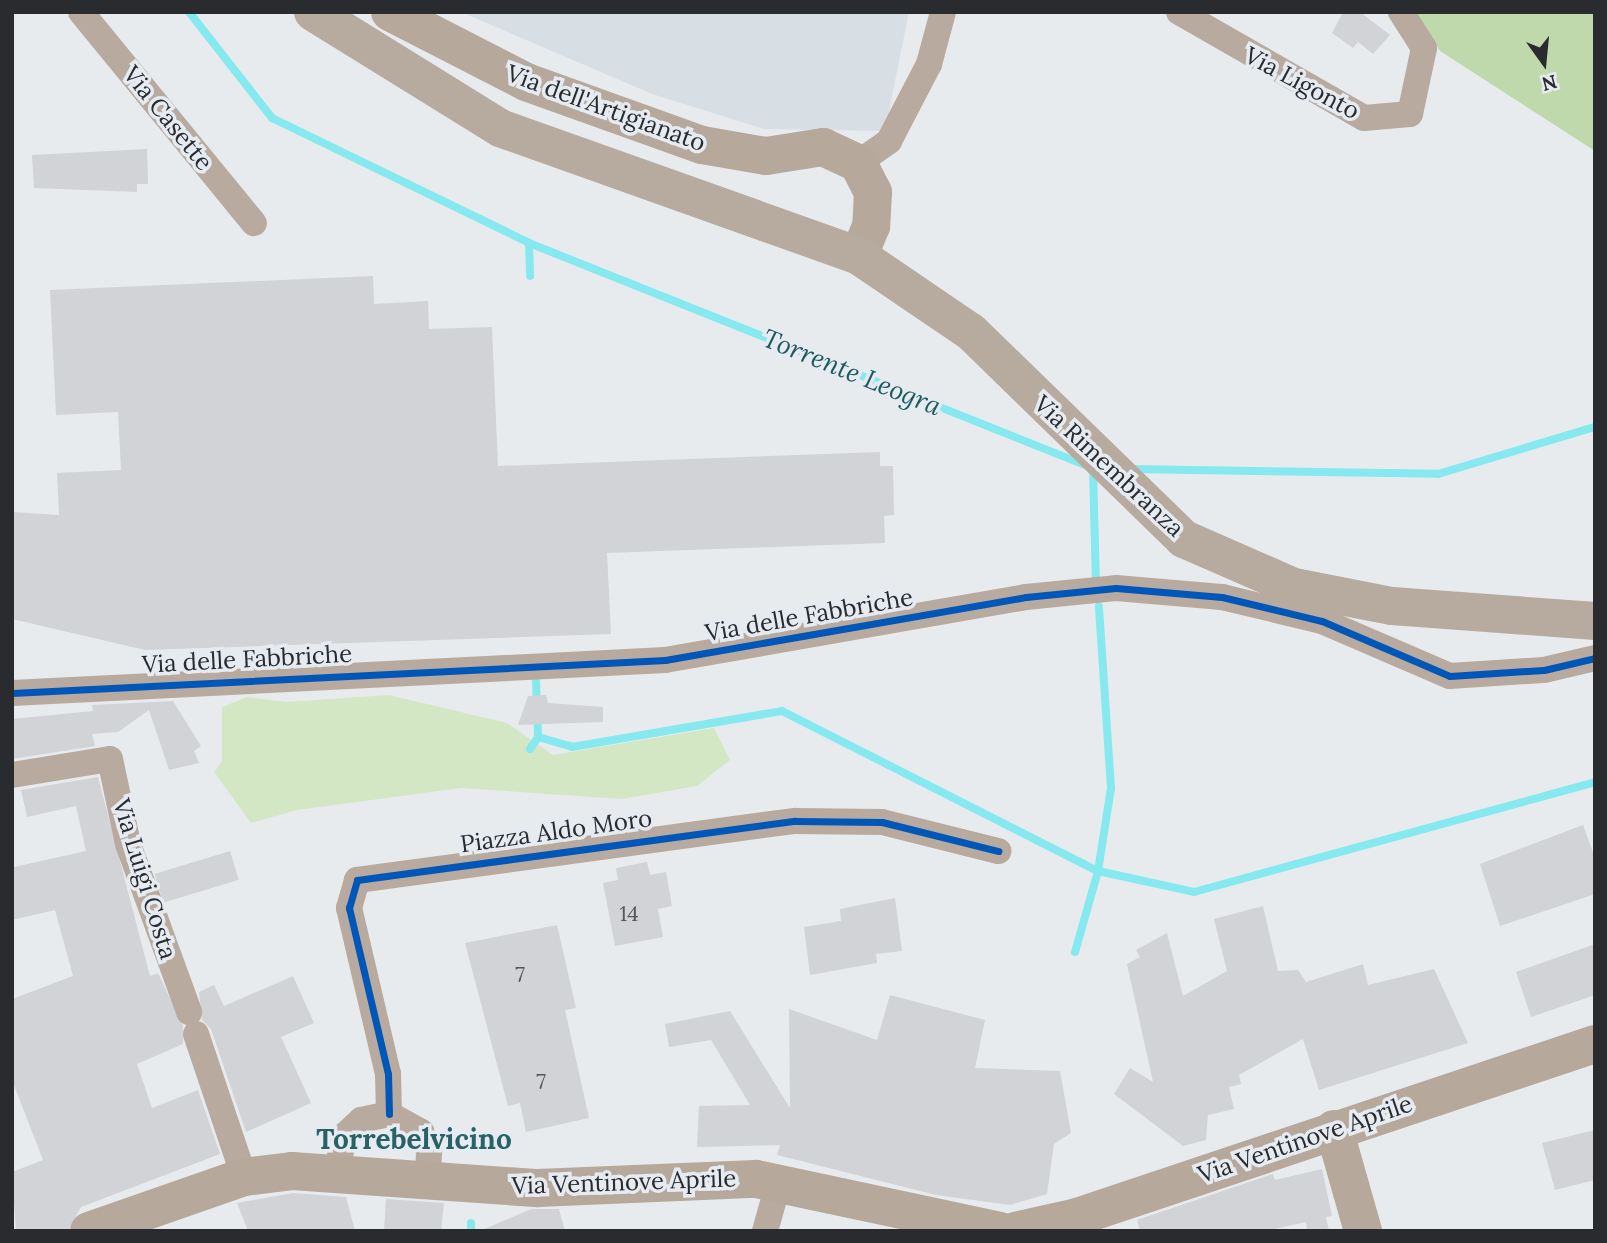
<!DOCTYPE html>
<style>
body{margin:0}
#map{position:relative;width:1607px;height:1243px;overflow:hidden;background:#e8ebee;font-family:Lora,serif}
div>[style]{position:absolute}
.built>*{inset:0;background:#d7dfe5}
.green>*{inset:0;background:#d3e7c5}
.forest>*{inset:0;background:#c0d9ac}
.stream>*{height:8px;margin:-4px;padding:0 4px;transform-origin:4px;border-radius:4px;background:#85e9ef}
.building>*{inset:0;background:#d1d3d6;transform-origin:0 0}
.street>*{height:26px;margin:-13px;padding:0 13px;transform-origin:13px;border-radius:13px;background:#b8aa9f}
.secondary>*{height:38px;margin:-19px;padding:0 19px;transform-origin:19px;border-radius:19px;background:#b6a89b}
.primary>*{height:38px;margin:-19px;padding:0 19px;transform-origin:19px;border-radius:19px;background:#b7aba0}
.cycleway>*{height:7px;margin:-3.5px;padding:0 3.5px;transform-origin:3.5px;border-radius:3.5px;background:#0057b8}
span{translate:-50% -50%;white-space:nowrap;text-align:center;line-height:1.15;-webkit-text-stroke:7px #e5ebf1;paint-order:stroke}
.number-label{font-size:21px;color:#545659}
.number-label span{-webkit-text-stroke-width:0}
.street-label{font-size:24px;color:#292b2e}
.water-label{font-size:26px;color:#1e5a5d;font-style:italic}
.quarter-label{font-size:28px;color:#286166;font-weight:700}
.frame{position:absolute;inset:0;border:14px solid #292b2e;pointer-events:none}
.north{position:absolute;left:1509px;top:28px;width:70px;height:70px;-webkit-text-stroke:5px #e5ebf1;paint-order:stroke;rotate:165deg;font-size:19px;font-weight:700;line-height:28px;text-align:center;color:#292b2e}
.north::after{content:'';display:block;margin:auto;width:24px;height:32px;background:#292b2e;clip-path:polygon(50% 0,100% 100%,50% 72%,0 100%)}
</style>
<div id="map">
<div class="built">
<div style="clip-path:polygon(461px 12px,909px 12px,885px 131px,764px 129px,652px 94px)"></div>
</div>
<div class="green">
<div style="clip-path:polygon(389px 695px,507px 723px,553px 755px,714px 728px,730px 760px,697px 786px,622px 799px,461px 788px,297px 810px,251px 823px,214px 772px,222px 761px,222px 707px,247px 697px,287px 702px)"></div>
</div>
<div class="forest">
<div style="clip-path:polygon(1413px 12px,1595px 12px,1595px 151px,1440px 51px)"></div>
</div>
<div class="stream">
<div style="left:189px;top:12px;width:135px;rotate:51.9deg"></div>
<div style="left:272px;top:118px;width:286px;rotate:25.9deg"></div>
<div style="left:529px;top:243px;width:599px;rotate:21.77deg"></div>
<div style="left:529px;top:243px;width:33px;rotate:88deg"></div>
<div style="left:1093px;top:469px;width:112px;rotate:88.5deg"></div>
<div style="left:1129px;top:469px;width:309px;rotate:0.9deg"></div>
<div style="left:1438px;top:474px;width:164px;rotate:-16.7deg"></div>
<div style="left:538px;top:737px;width:35px;rotate:16deg"></div>
<div style="left:572px;top:747px;width:213px;rotate:-9.7deg"></div>
<div style="left:782px;top:711px;width:354px;rotate:26.9deg"></div>
<div style="left:1098px;top:871px;width:98px;rotate:12.3deg"></div>
<div style="left:1194px;top:892px;width:416px;rotate:-15.3deg"></div>
<div style="left:530px;top:749px;width:14px;rotate:-56deg"></div>
<div style="left:538px;top:737px;width:57px;rotate:-92deg"></div>
<div style="left:1075px;top:952px;width:84px;rotate:-74.1deg"></div>
<div style="left:1098px;top:871px;width:84px;rotate:-81.1deg"></div>
<div style="left:1111px;top:788px;width:182px;rotate:-93.8deg"></div>
<div style="left:471px;top:1231px;width:8px;rotate:-90deg"></div>
</div>
<div class="building">
<div style="clip-path:polygon(1343px 12px,1360px 12px,1390px 35px,1373px 54px,1358px 42px,1353px 48px,1332px 33px)"></div>
<div style="clip-path:polygon(147px 149px,148px 184px,137px 184px,137px 192px,34px 188px,32px 155px)"></div>
<div style="clip-path:polygon(373px 276px,374px 304px,428px 301px,429px 329px,492px 327px,498px 466px,880px 452px,880px 466px,893px 466px,894px 515px,884px 516px,885px 543px,607px 553px,611px 634px,145px 650px,12px 619px,12px 512px,59px 515px,57px 473px,121px 470px,118px 412px,56px 415px,50px 290px)"></div>
<div style="clip-path:polygon(546px 695px,548px 703px,603px 707px,603px 722px,518px 725px,528px 696px)"></div>
<div style="clip-path:polygon(173px 701px,201px 746px,194px 751px,199px 763px,169px 770px,149px 710px,118px 732px,92px 734px,95px 746px,12px 759px,12px 719px,93px 711px,92px 705px)"></div>
<div style="clip-path:polygon(98px 777px,150px 976px,158px 973px,183px 1026px,183px 1044px,137px 1064px,152px 1108px,198px 1090px,220px 1154px,81px 1207px,68px 1231px,16px 1231px,12px 1172px,43px 1160px,12px 1080px,12px 999px,73px 976px,55px 910px,12px 920px,14px 867px,86px 851px,76px 806px,27px 817px,21px 790px)"></div>
<div style="clip-path:polygon(1583px 825px,1595px 858px,1595px 894px,1500px 926px,1480px 864px)"></div>
<div style="left:230px;top:851px;width:30px;height:79px;rotate:73deg"></div>
<div style="clip-path:polygon(647px 862px,650px 875px,666px 872px,672px 906px,658px 909px,663px 937px,615px 946px,603px 883px,618px 880px,616px 868px)"></div>
<div style="clip-path:polygon(895px 898px,902px 951px,876px 954px,877px 963px,810px 975px,804px 927px,841px 921px,840px 909px)"></div>
<div style="clip-path:polygon(1263px 906px,1278px 971px,1298px 970px,1306px 982px,1363px 964px,1368px 985px,1434px 969px,1468px 1043px,1319px 1090px,1303px 1039px,1239px 1075px,1241px 1084px,1229px 1087px,1234px 1109px,1208px 1115px,1206px 1140px,1183px 1146px,1114px 1094px,1130px 1068px,1153px 1082px,1127px 964px,1140px 957px,1136px 950px,1167px 933px,1183px 996px,1227px 971px,1214px 919px)"></div>
<div style="clip-path:polygon(557px 925px,576px 1008px,565px 1010px,589px 1118px,526px 1132px,520px 1103px,508px 1106px,465px 943px)"></div>
<div style="clip-path:polygon(1595px 944px,1595px 995px,1531px 1017px,1516px 972px)"></div>
<div style="clip-path:polygon(293px 976px,314px 1023px,281px 1037px,311px 1103px,246px 1132px,211px 1029px,202px 1020px,199px 992px,214px 985px,224px 1006px)"></div>
<div style="clip-path:polygon(890px 995px,985px 1020px,975px 1068px,1060px 1071px,1071px 1133px,1054px 1144px,1047px 1194px,1010px 1205px,936px 1195px,777px 1155px,780px 1145px,697px 1147px,699px 1106px,750px 1105px,711px 1040px,669px 1047px,665px 1024px,730px 1011px,790px 1108px,789px 1009px,877px 1040px)"></div>
<div style="clip-path:polygon(1595px 1130px,1595px 1180px,1555px 1190px,1542px 1143px)"></div>
<div style="clip-path:polygon(1322px 1169px,1332px 1216px,1326px 1217px,1329px 1231px,1307px 1231px,1306px 1222px,1266px 1231px,1140px 1231px,1137px 1220px,1273px 1174px,1275px 1180px)"></div>
<div style="clip-path:polygon(293px 1193px,346px 1197px,355px 1231px,248px 1231px,237px 1203px)"></div>
<div style="clip-path:polygon(386px 1199px,444px 1203px,441px 1231px,384px 1231px)"></div>
<div style="clip-path:polygon(531px 1209px,559px 1209px,565px 1231px,480px 1231px)"></div>
</div>
<div class="street">
<div style="left:81px;top:12px;width:273px;rotate:50.7deg"></div>
<div style="left:1179px;top:12px;width:213px;rotate:29.8deg"></div>
<div style="left:1364px;top:118px;width:46px;rotate:-5deg"></div>
<div style="left:1410px;top:114px;width:67px;rotate:-78deg"></div>
<div style="left:1424px;top:48px;width:43px;rotate:-122.6deg"></div>
<div style="left:858px;top:163px;width:38px;rotate:-35deg"></div>
<div style="left:889px;top:141px;width:87px;rotate:-62.5deg"></div>
<div style="left:929px;top:64px;width:54px;rotate:-74.9deg"></div>
<div style="left:12px;top:693px;width:654px;rotate:-2.89deg"></div>
<div style="left:665px;top:660px;width:366px;rotate:-9.9deg"></div>
<div style="left:1026px;top:597px;width:90px;rotate:-5.7deg"></div>
<div style="left:1116px;top:588px;width:106px;rotate:4.9deg"></div>
<div style="left:1222px;top:597px;width:103px;rotate:13.5deg"></div>
<div style="left:1322px;top:621px;width:139px;rotate:23.3deg"></div>
<div style="left:1450px;top:676px;width:94px;rotate:-3.7deg"></div>
<div style="left:1544px;top:670px;width:52px;rotate:-13.2deg"></div>
<div style="left:12px;top:775px;width:99px;rotate:-9.3deg"></div>
<div style="left:110px;top:759px;width:87px;rotate:78deg"></div>
<div style="left:128px;top:844px;width:179px;rotate:70deg"></div>
<div style="left:196px;top:1034px;width:151px;rotate:71.4deg"></div>
<div style="left:389px;top:1114px;width:40px;rotate:-91.4deg"></div>
<div style="left:388px;top:1074px;width:171px;rotate:-103.2deg"></div>
<div style="left:349px;top:908px;width:29px;rotate:-74deg"></div>
<div style="left:357px;top:880px;width:442px;rotate:-7.7deg"></div>
<div style="left:795px;top:821px;width:87px;rotate:0.7deg"></div>
<div style="left:882px;top:822px;width:120px;rotate:14deg"></div>
<div style="left:336px;top:1173px;width:39px;rotate:-77deg"></div>
<div style="left:345px;top:1135px;width:22px;rotate:-43deg"></div>
<div style="left:361px;top:1120px;width:29px;rotate:-12deg"></div>
<div style="left:389px;top:1114px;width:37px;rotate:29deg"></div>
<div style="left:421px;top:1132px;width:21px;rotate:67deg"></div>
<div style="left:429px;top:1151px;width:29px;rotate:92deg"></div>
<div style="left:765px;top:1231px;width:48px;rotate:-74.2deg"></div>
</div>
<div class="secondary">
<div style="left:390px;top:12px;width:153px;rotate:27.2deg"></div>
<div style="left:526px;top:82px;width:187px;rotate:19.7deg"></div>
<div style="left:702px;top:145px;width:65px;rotate:9.8deg"></div>
<div style="left:766px;top:156px;width:58px;rotate:-9deg"></div>
<div style="left:823px;top:147px;width:38px;rotate:25deg"></div>
<div style="left:858px;top:163px;width:33px;rotate:63deg"></div>
<div style="left:873px;top:192px;width:34px;rotate:93deg"></div>
<div style="left:871px;top:226px;width:32px;rotate:112deg"></div>
<div style="left:1334px;top:1129px;width:106px;rotate:74.1deg"></div>
<div style="left:89px;top:1231px;width:164px;rotate:-19.2deg"></div>
<div style="left:244px;top:1177px;width:48px;rotate:-7.1deg"></div>
<div style="left:292px;top:1171px;width:247px;rotate:4deg"></div>
<div style="left:538px;top:1188px;width:218px;rotate:-2.4deg"></div>
<div style="left:756px;top:1179px;width:249px;rotate:12deg"></div>
<div style="left:1015px;top:1231px;width:64px;rotate:-12.7deg"></div>
<div style="left:1077px;top:1217px;width:546px;rotate:-18.47deg"></div>
</div>
<div class="primary">
<div style="left:313px;top:12px;width:220px;rotate:31.8deg"></div>
<div style="left:500px;top:128px;width:381px;rotate:19.6deg"></div>
<div style="left:859px;top:256px;width:135px;rotate:34.2deg"></div>
<div style="left:971px;top:332px;width:297px;rotate:44.2deg"></div>
<div style="left:1184px;top:539px;width:120px;rotate:23.6deg"></div>
<div style="left:1294px;top:587px;width:100px;rotate:11deg"></div>
<div style="left:1392px;top:606px;width:204px;rotate:4.2deg"></div>
</div>
<div class="cycleway">
<div style="left:12px;top:693px;width:654px;rotate:-2.89deg"></div>
<div style="left:665px;top:660px;width:366px;rotate:-9.9deg"></div>
<div style="left:1026px;top:597px;width:90px;rotate:-5.7deg"></div>
<div style="left:1116px;top:588px;width:106px;rotate:4.9deg"></div>
<div style="left:1222px;top:597px;width:103px;rotate:13.5deg"></div>
<div style="left:1322px;top:621px;width:139px;rotate:23.3deg"></div>
<div style="left:1450px;top:676px;width:94px;rotate:-3.7deg"></div>
<div style="left:1544px;top:670px;width:52px;rotate:-13.2deg"></div>
<div style="left:389px;top:1114px;width:40px;rotate:-91.4deg"></div>
<div style="left:388px;top:1074px;width:171px;rotate:-103.2deg"></div>
<div style="left:349px;top:908px;width:29px;rotate:-74deg"></div>
<div style="left:357px;top:880px;width:442px;rotate:-7.7deg"></div>
<div style="left:795px;top:821px;width:87px;rotate:0.7deg"></div>
<div style="left:882px;top:822px;width:120px;rotate:14deg"></div>
</div>
<div class="number-label">
<span style="left:629px;top:914px">14</span>
<span style="left:520px;top:975px">7</span>
<span style="left:541px;top:1082px">7</span>
</div>
<div class="street-label">
<span style="left:1302px;top:83px;rotate:28deg">Via Ligonto</span>
<span style="left:606px;top:108px;rotate:20deg">Via dell'Artigianato</span>
<span style="left:168px;top:118px;rotate:51deg">Via Casette</span>
<span style="left:1109px;top:466px;rotate:43deg">Via Rimembranza</span>
<span style="left:809px;top:615px;rotate:-10deg">Via delle Fabbriche</span>
<span style="left:247px;top:659px;rotate:-3deg">Via delle Fabbriche</span>
<span style="left:556px;top:831px;rotate:-8deg">Piazza Aldo Moro</span>
<span style="left:145px;top:879px;rotate:73deg">Via Luigi Costa</span>
<span style="left:1305px;top:1139px;rotate:-19deg">Via Ventinove Aprile</span>
<span style="left:624px;top:1182px;rotate:-2deg">Via Ventinove Aprile</span>
</div>
<div class="water-label">
<span style="left:852px;top:372px;rotate:22deg">Torrente Leogra</span>
</div>
<div class="quarter-label">
<span style="left:414px;top:1139px">Torrebelvicino</span>
</div>
<div class="frame"></div>
<div class="north">N</div>
</div>
